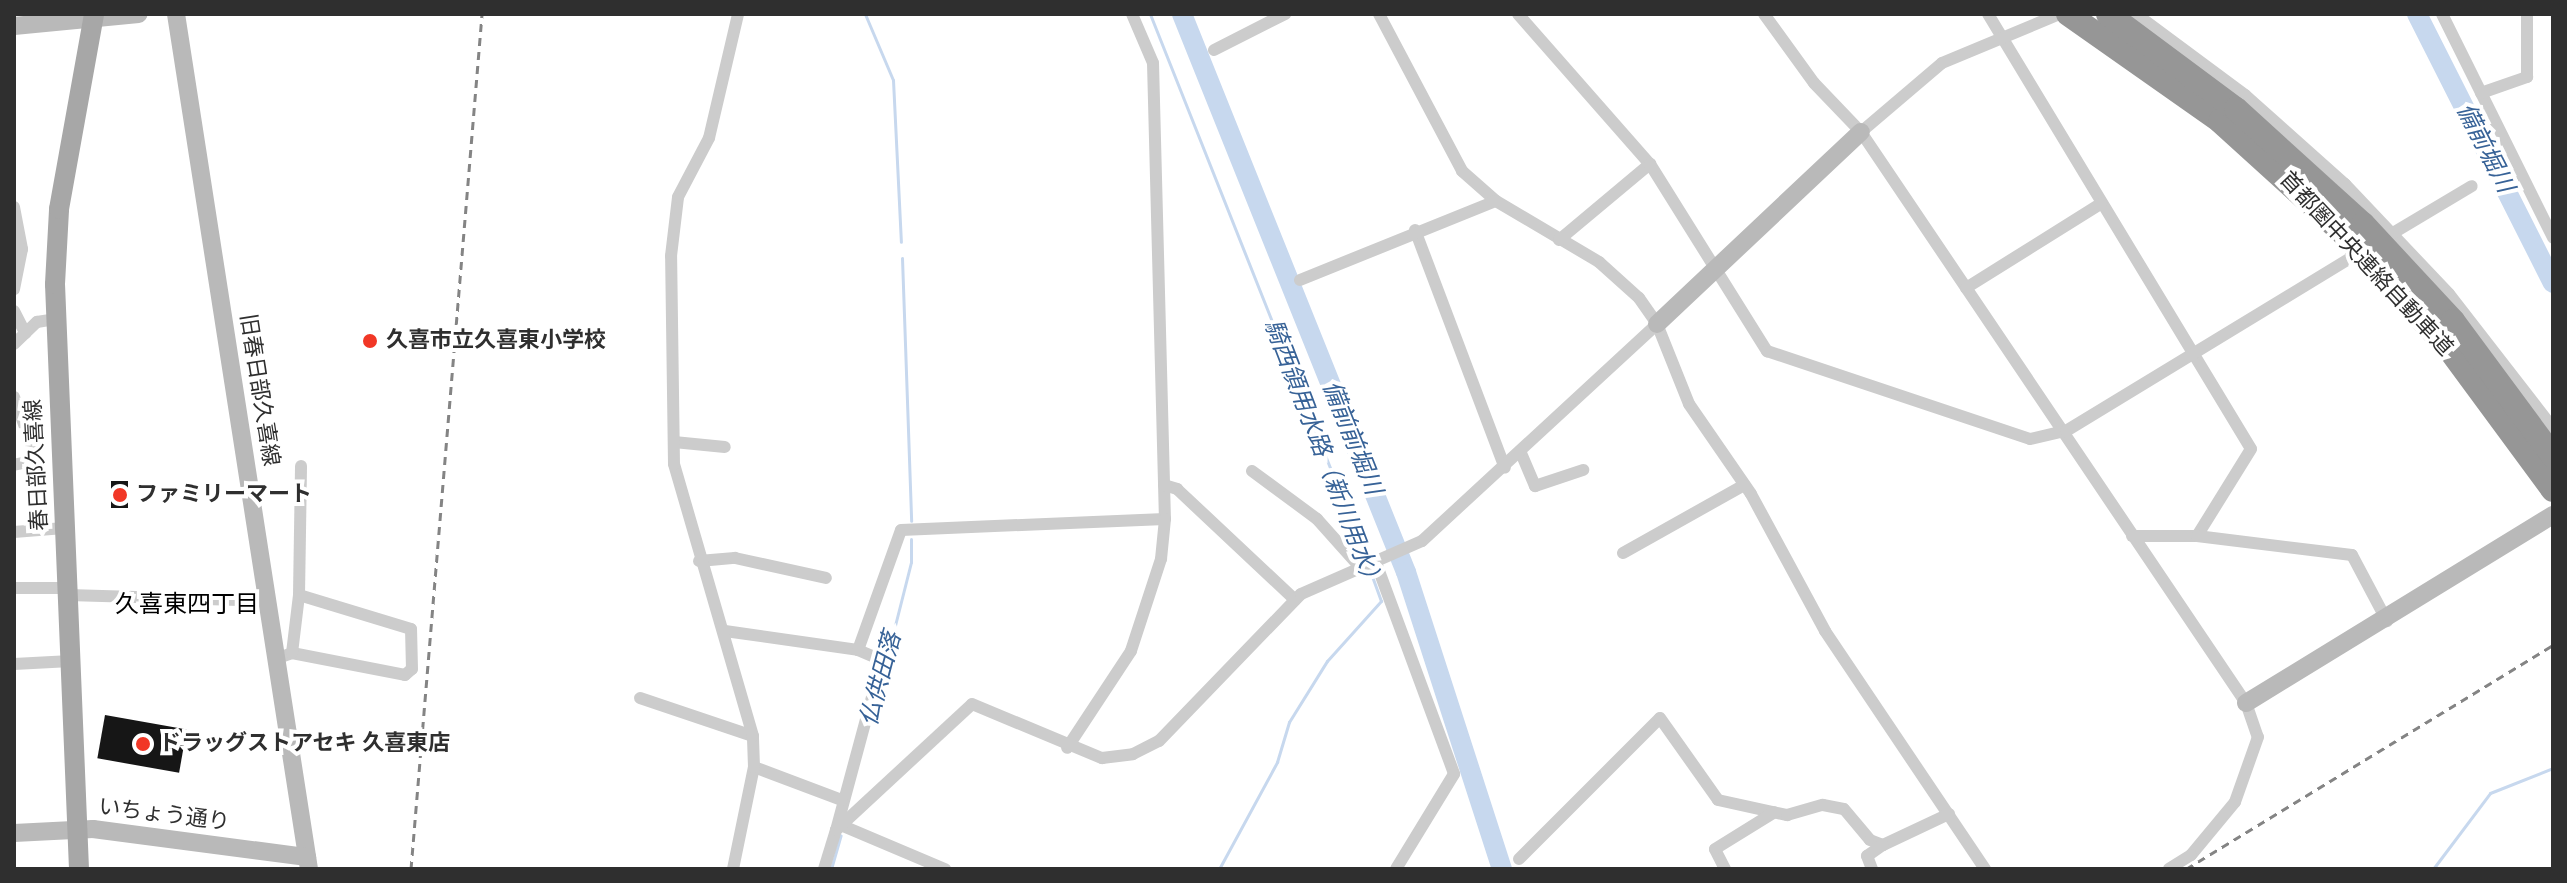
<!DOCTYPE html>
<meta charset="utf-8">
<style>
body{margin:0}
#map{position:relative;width:2567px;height:883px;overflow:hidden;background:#fff;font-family:"Varela Round","Noto Sans JP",sans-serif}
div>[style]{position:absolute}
.stream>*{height:3px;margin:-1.5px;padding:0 1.5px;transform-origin:1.5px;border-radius:1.5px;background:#c7d8ee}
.river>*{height:20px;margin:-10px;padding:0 10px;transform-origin:10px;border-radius:10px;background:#c7d8ee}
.building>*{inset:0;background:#161616;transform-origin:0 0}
.street>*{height:12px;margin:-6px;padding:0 6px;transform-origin:6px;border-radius:6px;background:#ccc}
.secondary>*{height:18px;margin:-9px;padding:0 9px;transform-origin:9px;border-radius:9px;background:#b9b9b9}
.primary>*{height:20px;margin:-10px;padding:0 10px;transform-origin:10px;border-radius:10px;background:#a7a7a7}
.rail>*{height:3px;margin-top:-1.5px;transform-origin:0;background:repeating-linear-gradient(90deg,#848484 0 8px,transparent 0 14px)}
.highway-bridge>*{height:24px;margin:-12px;padding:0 12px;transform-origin:12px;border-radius:12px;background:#969696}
.dots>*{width:22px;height:22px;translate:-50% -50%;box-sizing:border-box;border:4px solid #fff;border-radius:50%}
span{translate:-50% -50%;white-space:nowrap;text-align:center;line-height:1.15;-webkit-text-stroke:8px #fff;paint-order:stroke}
.street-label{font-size:22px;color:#2f2f2f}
.poi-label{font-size:22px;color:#2f2f2f;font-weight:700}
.left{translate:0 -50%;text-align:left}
.water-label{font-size:24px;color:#376297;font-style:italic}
.neighbourhood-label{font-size:24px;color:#000}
.frame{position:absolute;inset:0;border:16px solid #2f2f2f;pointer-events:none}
</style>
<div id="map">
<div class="stream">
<div style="left:865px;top:14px;width:72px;rotate:67deg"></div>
<div style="left:893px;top:80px;width:162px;rotate:87.2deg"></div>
<div style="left:1150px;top:14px;width:588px;rotate:68.36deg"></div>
<div style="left:902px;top:258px;width:263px;rotate:88deg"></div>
<div style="left:887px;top:657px;width:98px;rotate:-75.8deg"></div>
<div style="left:911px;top:562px;width:23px;rotate:-90deg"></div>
<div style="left:831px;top:869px;width:35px;rotate:-74deg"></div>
<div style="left:1219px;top:869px;width:122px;rotate:-61.5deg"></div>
<div style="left:1277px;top:762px;width:42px;rotate:-73.3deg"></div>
<div style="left:1289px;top:722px;width:72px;rotate:-58.1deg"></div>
<div style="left:1327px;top:661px;width:81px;rotate:-48deg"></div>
<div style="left:1381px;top:601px;width:35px;rotate:-110deg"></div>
<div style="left:2433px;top:869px;width:95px;rotate:-53.1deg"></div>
<div style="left:2490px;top:793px;width:68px;rotate:-21.6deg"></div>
</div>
<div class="river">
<div style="left:1182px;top:14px;width:601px;rotate:68.13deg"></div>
<div style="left:1406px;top:572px;width:312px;rotate:72.1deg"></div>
<div style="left:2417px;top:14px;width:301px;rotate:63.2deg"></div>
</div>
<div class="building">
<div style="left:111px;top:481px;width:17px;height:27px"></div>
<div style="left:105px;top:715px;width:83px;height:44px;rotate:10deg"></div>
</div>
<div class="street">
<div style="left:1132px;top:14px;width:53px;rotate:66.8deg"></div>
<div style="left:1153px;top:63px;width:456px;rotate:88.5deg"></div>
<div style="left:1379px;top:14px;width:178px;rotate:62.1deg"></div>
<div style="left:1462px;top:171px;width:45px;rotate:41.4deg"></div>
<div style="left:1496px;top:201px;width:120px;rotate:30.6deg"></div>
<div style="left:1599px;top:262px;width:54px;rotate:42deg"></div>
<div style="left:1639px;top:298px;width:32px;rotate:55deg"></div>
<div style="left:1657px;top:324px;width:86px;rotate:68.2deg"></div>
<div style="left:1689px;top:404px;width:109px;rotate:55.4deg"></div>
<div style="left:1751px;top:494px;width:156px;rotate:61.6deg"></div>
<div style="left:1825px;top:631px;width:287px;rotate:56.1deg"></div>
<div style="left:1518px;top:14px;width:200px;rotate:48.7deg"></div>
<div style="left:1764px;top:14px;width:85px;rotate:54.1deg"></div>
<div style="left:1814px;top:83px;width:68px;rotate:46.2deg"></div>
<div style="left:1861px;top:132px;width:689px;rotate:56.01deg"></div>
<div style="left:2246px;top:703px;width:36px;rotate:71deg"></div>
<div style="left:2258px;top:737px;width:69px;rotate:109.5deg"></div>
<div style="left:2235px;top:802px;width:69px;rotate:129.7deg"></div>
<div style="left:2191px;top:855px;width:26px;rotate:148deg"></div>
<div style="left:1988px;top:14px;width:508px;rotate:58.84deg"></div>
<div style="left:2251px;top:449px;width:102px;rotate:121.8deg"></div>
<div style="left:2136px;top:14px;width:136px;rotate:36.6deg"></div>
<div style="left:2245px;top:95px;width:134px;rotate:41.7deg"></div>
<div style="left:2345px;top:184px;width:151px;rotate:46.6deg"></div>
<div style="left:2449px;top:294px;width:170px;rotate:52.2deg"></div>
<div style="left:2442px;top:14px;width:250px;rotate:63.6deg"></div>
<div style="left:1214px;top:50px;width:80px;rotate:-26.9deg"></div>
<div style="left:2481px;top:93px;width:49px;rotate:-19.2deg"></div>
<div style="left:2527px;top:77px;width:63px;rotate:-90deg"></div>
<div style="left:1861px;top:132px;width:106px;rotate:-40.4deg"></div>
<div style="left:1942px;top:63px;width:128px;rotate:-22.6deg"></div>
<div style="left:14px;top:207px;width:43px;rotate:79.2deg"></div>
<div style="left:22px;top:249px;width:41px;rotate:101.3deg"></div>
<div style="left:1415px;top:230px;width:254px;rotate:69.3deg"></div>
<div style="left:1559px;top:240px;width:119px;rotate:-39.9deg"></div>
<div style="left:1650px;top:164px;width:221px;rotate:58deg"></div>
<div style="left:1767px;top:351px;width:277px;rotate:18.5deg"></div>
<div style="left:2030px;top:439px;width:37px;rotate:-13deg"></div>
<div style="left:2066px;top:431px;width:346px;rotate:-31.3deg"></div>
<div style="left:2378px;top:242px;width:109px;rotate:-30.8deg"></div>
<div style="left:1300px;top:280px;width:211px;rotate:-22deg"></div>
<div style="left:1966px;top:288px;width:160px;rotate:-32deg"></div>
<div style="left:14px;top:311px;width:25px;rotate:63deg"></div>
<div style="left:14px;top:344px;width:32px;rotate:-44deg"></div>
<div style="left:37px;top:322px;width:18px;rotate:-9deg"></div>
<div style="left:14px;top:397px;width:67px;rotate:69.9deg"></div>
<div style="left:37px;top:460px;width:24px;rotate:168deg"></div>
<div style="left:674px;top:442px;width:51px;rotate:5.6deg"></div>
<div style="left:1521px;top:453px;width:36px;rotate:67deg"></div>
<div style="left:1535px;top:486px;width:51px;rotate:-18.4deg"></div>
<div style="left:1252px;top:471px;width:81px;rotate:36.4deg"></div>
<div style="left:1317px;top:519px;width:63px;rotate:48.2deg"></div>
<div style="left:1164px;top:485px;width:14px;rotate:17deg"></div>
<div style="left:1177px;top:489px;width:162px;rotate:43.2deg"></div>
<div style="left:14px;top:532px;width:50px;rotate:-4.6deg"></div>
<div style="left:2132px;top:536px;width:65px"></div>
<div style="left:2197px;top:536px;width:156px;rotate:7deg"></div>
<div style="left:2352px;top:555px;width:75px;rotate:62.1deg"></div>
<div style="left:1623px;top:553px;width:139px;rotate:-29.3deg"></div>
<div style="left:1375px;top:560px;width:228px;rotate:69.7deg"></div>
<div style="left:1454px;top:774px;width:111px;rotate:121.4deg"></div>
<div style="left:699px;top:561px;width:36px;rotate:-5deg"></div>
<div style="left:735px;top:558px;width:93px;rotate:12.4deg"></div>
<div style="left:14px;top:588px;width:53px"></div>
<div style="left:68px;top:595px;width:200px;rotate:1.7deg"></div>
<div style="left:725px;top:631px;width:134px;rotate:8.1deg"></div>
<div style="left:858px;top:650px;width:26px;rotate:23deg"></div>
<div style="left:882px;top:660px;width:176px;rotate:105.1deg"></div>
<div style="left:858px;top:650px;width:127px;rotate:-70.3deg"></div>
<div style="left:901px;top:530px;width:264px;rotate:-2.4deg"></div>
<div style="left:1165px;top:519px;width:40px;rotate:95.7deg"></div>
<div style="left:1161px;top:559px;width:97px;rotate:108.1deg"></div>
<div style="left:1131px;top:651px;width:116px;rotate:123.4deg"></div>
<div style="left:292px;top:653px;width:115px;rotate:11deg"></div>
<div style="left:405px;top:675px;width:9px;rotate:-41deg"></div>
<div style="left:412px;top:669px;width:40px;rotate:-91.4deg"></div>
<div style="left:411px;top:629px;width:117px;rotate:-163.1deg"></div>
<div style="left:284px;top:656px;width:9px;rotate:-21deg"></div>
<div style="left:292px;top:653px;width:58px;rotate:-83.1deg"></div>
<div style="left:299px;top:595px;width:129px;rotate:-89.1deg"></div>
<div style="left:14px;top:664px;width:57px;rotate:-3deg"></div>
<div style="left:640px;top:698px;width:119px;rotate:18.6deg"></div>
<div style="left:754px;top:767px;width:94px;rotate:20.6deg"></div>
<div style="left:843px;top:826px;width:111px;rotate:22.9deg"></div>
<div style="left:1519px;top:859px;width:199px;rotate:-45deg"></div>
<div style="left:1660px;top:718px;width:100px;rotate:54.7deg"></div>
<div style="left:1718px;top:800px;width:71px;rotate:12.3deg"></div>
<div style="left:1787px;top:815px;width:37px;rotate:-16deg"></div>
<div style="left:1823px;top:805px;width:21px;rotate:11deg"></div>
<div style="left:1844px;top:809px;width:40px;rotate:50deg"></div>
<div style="left:1870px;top:840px;width:14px;rotate:21deg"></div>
<div style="left:1883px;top:845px;width:73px;rotate:-25.2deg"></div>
<div style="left:733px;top:869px;width:104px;rotate:-78.4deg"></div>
<div style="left:754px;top:767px;width:31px;rotate:-92deg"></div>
<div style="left:753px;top:736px;width:283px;rotate:-106.2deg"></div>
<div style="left:674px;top:464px;width:208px;rotate:-90.8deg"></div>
<div style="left:671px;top:256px;width:59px;rotate:-83.2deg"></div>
<div style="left:678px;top:197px;width:67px;rotate:-62.3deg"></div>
<div style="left:709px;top:138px;width:127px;rotate:-76.8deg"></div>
<div style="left:824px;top:869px;width:41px;rotate:-72.9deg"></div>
<div style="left:836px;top:830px;width:185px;rotate:-42.8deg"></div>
<div style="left:972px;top:704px;width:141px;rotate:22.6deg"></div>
<div style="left:1102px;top:758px;width:31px;rotate:-7deg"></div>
<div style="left:1133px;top:754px;width:29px;rotate:-27deg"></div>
<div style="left:1159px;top:741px;width:204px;rotate:-46deg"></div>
<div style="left:1301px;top:594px;width:132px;rotate:-23.7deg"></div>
<div style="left:1422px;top:541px;width:320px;rotate:-42.7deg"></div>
<div style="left:1725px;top:869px;width:22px;rotate:-117deg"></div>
<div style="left:1715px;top:849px;width:70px;rotate:-31.7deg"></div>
<div style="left:1872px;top:869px;width:14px;rotate:-111deg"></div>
<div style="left:1867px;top:856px;width:19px;rotate:-35deg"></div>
</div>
<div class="secondary">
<div style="left:176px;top:14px;width:865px;rotate:81.16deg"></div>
<div style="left:14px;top:26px;width:125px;rotate:-5.5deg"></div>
<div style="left:1657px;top:324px;width:280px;rotate:-43.3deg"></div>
<div style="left:2246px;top:703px;width:360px;rotate:-31.5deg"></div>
<div style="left:14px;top:833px;width:79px;rotate:-2.9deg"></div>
<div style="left:93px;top:829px;width:216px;rotate:7.5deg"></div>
</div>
<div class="primary">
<div style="left:79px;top:869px;width:585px;rotate:-92.35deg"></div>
<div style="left:55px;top:284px;width:75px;rotate:-86.9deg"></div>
<div style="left:59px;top:209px;width:198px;rotate:-79.8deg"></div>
</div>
<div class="rail">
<div style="left:411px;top:869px;width:858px;rotate:-85.25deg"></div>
<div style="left:2186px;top:869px;width:430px;rotate:-31.4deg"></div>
</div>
<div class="highway-bridge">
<div style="left:2068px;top:14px;width:186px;rotate:35.1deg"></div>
<div style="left:2220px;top:121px;width:168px;rotate:42.3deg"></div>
<div style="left:2344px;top:234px;width:156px;rotate:47.6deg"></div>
<div style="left:2449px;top:349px;width:175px;rotate:53.6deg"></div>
<div style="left:2108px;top:14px;width:159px;rotate:36.6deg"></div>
<div style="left:2236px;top:109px;width:171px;rotate:42.2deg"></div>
<div style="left:2363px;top:224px;width:132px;rotate:47.1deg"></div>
<div style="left:2453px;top:321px;width:168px;rotate:53.5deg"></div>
</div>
<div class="dots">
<div style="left:370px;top:341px;background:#f13726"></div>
<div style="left:120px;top:495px;background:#f13726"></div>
<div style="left:143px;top:744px;background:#f13726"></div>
</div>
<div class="street-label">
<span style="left:2366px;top:264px;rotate:47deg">首都圏中央連絡自動車道</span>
<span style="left:259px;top:390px;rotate:81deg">旧春日部久喜線</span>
<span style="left:37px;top:465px;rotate:-93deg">春日部久喜線</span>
<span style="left:164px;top:815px;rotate:7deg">いちょう通り</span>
</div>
<div class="poi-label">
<span class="left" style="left:386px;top:341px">久喜市立久喜東小学校</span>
<span class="left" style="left:136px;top:495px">ファミリーマート</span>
<span class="left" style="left:159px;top:744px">ドラッグストアセキ 久喜東店</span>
</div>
<div class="water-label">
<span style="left:2485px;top:148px;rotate:63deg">備前堀川</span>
<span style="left:1352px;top:438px;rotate:68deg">備前前堀川</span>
<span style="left:1323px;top:455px;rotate:69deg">騎西領用水路（新川用水）</span>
<span style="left:881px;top:679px;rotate:-75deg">仏供田落</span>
</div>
<div class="neighbourhood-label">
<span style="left:187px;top:605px">久喜東四丁目</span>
</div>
<div class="frame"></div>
</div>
